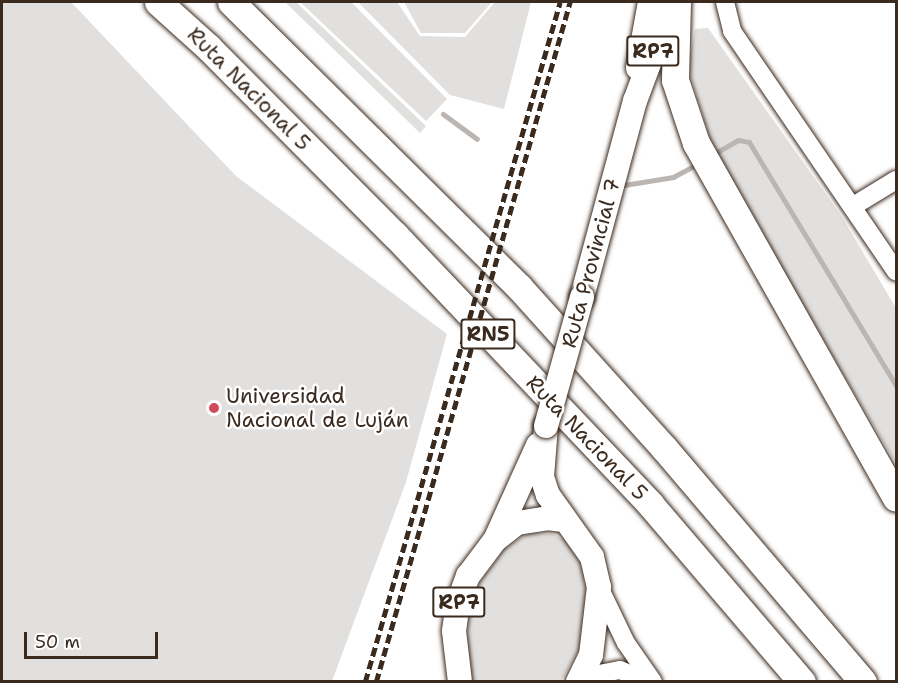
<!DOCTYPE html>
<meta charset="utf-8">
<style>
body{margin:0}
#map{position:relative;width:898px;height:683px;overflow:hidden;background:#fff;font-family:"Shantell Sans",sans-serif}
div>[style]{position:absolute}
.green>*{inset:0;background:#e2e0de}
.stream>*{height:5px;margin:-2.5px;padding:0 2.5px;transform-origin:2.5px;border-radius:2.5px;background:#bcb6b3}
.roads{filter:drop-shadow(0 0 2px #3b2a1e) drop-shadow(0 0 2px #3b2a1e)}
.minor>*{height:18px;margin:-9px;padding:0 9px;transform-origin:9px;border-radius:9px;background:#fff}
.major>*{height:24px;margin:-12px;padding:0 12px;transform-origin:12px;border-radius:12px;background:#fff}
.highway>*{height:27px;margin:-13.5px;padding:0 13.5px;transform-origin:13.5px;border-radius:13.5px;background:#fff}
.rail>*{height:4.5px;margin-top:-2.25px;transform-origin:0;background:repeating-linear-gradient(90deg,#3b2a1e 0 9px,transparent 0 13.5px)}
.bridges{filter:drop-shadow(0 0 2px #3b2a1e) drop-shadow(0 0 2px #3b2a1e)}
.major-bridge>*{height:24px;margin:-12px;padding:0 12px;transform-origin:12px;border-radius:12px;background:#fff}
.dots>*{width:16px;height:16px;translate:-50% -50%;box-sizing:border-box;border:3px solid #fff;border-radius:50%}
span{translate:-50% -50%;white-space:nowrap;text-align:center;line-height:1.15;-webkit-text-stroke:5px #fff;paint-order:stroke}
.shield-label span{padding:2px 4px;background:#fff;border:2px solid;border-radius:4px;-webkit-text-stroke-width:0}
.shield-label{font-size:20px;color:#3b2a1e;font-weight:700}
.street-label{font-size:21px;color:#3b2a1e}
.poi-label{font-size:21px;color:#3b2a1e}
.left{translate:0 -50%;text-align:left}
.frame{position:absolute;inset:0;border:3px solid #3b2a1e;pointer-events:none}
.scale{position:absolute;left:24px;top:632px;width:134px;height:27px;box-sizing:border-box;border:3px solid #3b2a1e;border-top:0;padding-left:8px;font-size:18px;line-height:21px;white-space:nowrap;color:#3b2a1e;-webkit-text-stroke:4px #fff;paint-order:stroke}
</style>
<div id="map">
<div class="green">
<div style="clip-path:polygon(2px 2px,71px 2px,236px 176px,447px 334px,406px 482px,332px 681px,2px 681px)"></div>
<div style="clip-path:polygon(285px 2px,296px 2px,426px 126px,420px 133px)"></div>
<div style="clip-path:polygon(300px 2px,351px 2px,447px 99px,426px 121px)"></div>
<div style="clip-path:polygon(358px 2px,397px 2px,420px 36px,465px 37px,495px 2px,531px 2px,504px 109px,450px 95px)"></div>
<div style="clip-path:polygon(404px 2px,492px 2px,465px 33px,421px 33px)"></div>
<div style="clip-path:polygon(708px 28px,842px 217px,896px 308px,896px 463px,718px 164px,688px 67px,695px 29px)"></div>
<div style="clip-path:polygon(529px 533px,553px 534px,570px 543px,583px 570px,588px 609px,586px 637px,561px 681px,471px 681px,467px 652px,469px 609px,481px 581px,504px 549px)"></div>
</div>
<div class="stream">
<div style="left:443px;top:114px;width:42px;rotate:36.3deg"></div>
<div style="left:712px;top:155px;width:30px;rotate:-30deg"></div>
<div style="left:738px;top:140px;width:11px;rotate:10deg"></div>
<div style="left:749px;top:142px;width:285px;rotate:58.9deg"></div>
<div style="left:624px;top:185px;width:50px;rotate:-9.3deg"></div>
<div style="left:673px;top:177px;width:30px;rotate:-28deg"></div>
</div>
<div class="roads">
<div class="minor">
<div style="left:725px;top:2px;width:30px;rotate:76deg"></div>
<div style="left:732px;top:31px;width:291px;rotate:55.7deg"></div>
<div style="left:855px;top:205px;width:48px;rotate:-31.4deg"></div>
<div style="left:599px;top:587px;width:62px;rotate:64.3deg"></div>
<div style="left:626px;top:643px;width:47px;rotate:55.3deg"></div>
<div style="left:586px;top:682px;width:15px;rotate:-32deg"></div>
<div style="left:599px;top:674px;width:21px;rotate:-11deg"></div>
<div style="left:620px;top:670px;width:31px;rotate:22deg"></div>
</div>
<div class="major">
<div style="left:638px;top:68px;width:67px;rotate:-79.7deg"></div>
<div style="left:582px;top:297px;width:203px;rotate:-74.9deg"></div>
<div style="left:635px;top:101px;width:106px;rotate:-69.5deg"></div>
<div style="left:546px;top:426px;width:51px;rotate:94.5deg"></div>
<div style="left:542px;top:477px;width:19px;rotate:72deg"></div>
<div style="left:548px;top:495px;width:76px;rotate:54.6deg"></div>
<div style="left:592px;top:557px;width:31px;rotate:77deg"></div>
<div style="left:599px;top:587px;width:68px;rotate:96.7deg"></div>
<div style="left:591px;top:655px;width:30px;rotate:116deg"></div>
<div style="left:497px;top:536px;width:100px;rotate:-65.7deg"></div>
<div style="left:460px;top:682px;width:51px;rotate:-96.7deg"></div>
<div style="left:454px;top:631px;width:28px;rotate:-82deg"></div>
<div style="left:458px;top:603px;width:29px;rotate:-70deg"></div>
<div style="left:468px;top:576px;width:45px;rotate:-53.1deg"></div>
<div style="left:495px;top:540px;width:28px;rotate:-38deg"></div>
<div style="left:517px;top:523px;width:30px;rotate:-9deg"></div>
<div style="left:547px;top:518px;width:17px;rotate:7deg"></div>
</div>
<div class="highway">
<div style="left:158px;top:2px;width:67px;rotate:42deg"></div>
<div style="left:208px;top:47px;width:265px;rotate:45.2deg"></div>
<div style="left:395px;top:235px;width:371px;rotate:46.5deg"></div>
<div style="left:650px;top:504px;width:234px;rotate:49.5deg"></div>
<div style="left:231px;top:2px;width:405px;rotate:44.7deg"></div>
<div style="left:519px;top:287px;width:217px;rotate:48deg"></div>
<div style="left:664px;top:448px;width:307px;rotate:49.6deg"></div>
<div style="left:677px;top:2px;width:78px;rotate:91.5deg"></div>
<div style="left:675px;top:80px;width:66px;rotate:71.6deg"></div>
<div style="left:696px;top:143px;width:407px;rotate:60.6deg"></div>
</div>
</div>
<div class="rail">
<div style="left:365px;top:682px;width:707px;rotate:-74deg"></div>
<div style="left:376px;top:682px;width:707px;rotate:-74.08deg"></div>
</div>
<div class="bridges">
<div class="major-bridge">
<div style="left:546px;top:426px;width:134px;rotate:-74.4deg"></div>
</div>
</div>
<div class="dots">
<div style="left:214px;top:408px;background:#d1495b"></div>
</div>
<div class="shield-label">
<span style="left:653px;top:51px">RP7</span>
<span style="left:488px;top:334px">RN5</span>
<span style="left:459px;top:602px">RP7</span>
</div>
<div class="street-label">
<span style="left:249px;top:89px;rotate:45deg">Ruta Nacional 5</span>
<span style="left:591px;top:263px;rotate:-75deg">Ruta Provincial 7</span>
<span style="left:587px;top:438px;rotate:46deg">Ruta Nacional 5</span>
</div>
<div class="poi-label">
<span class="left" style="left:226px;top:408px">Universidad<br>Nacional de Luján</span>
</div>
<div class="frame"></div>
<div class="scale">50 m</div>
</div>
